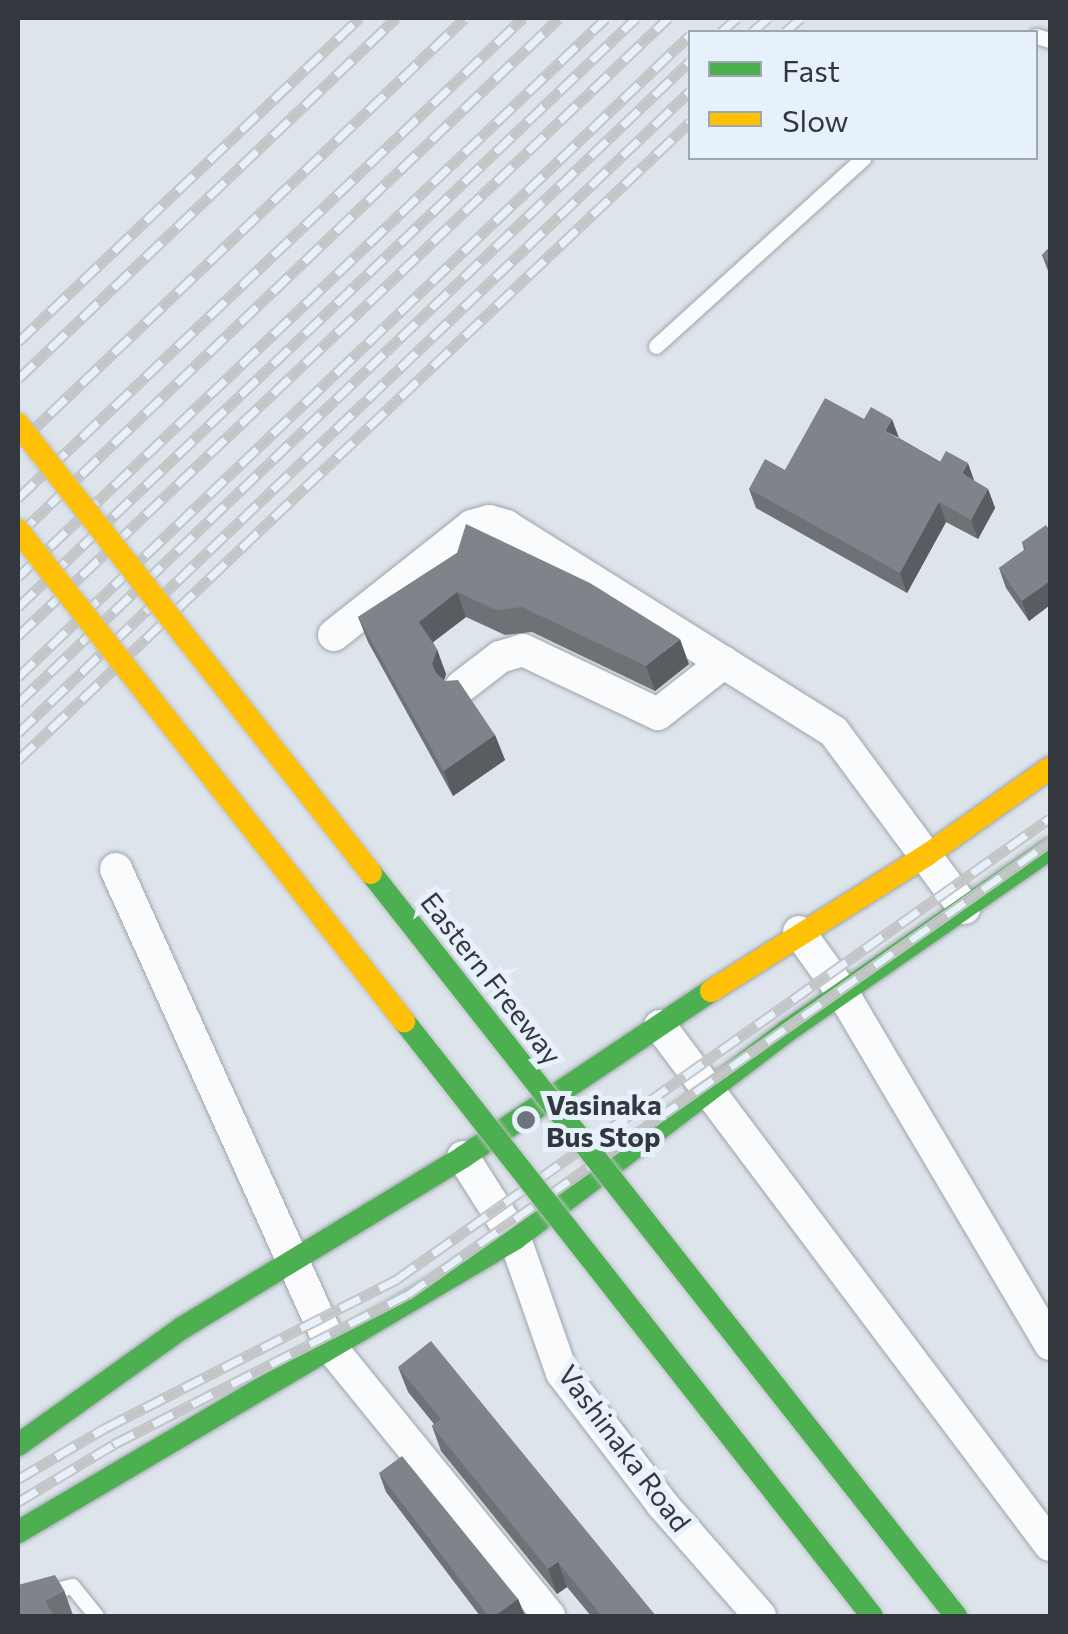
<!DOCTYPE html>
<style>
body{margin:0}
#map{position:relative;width:1068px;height:1634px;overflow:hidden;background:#dde4ec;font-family:Commissioner,sans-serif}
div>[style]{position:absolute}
.roads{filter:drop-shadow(0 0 2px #9fa4aa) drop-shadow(0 0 2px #9fa4aa)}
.lane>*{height:15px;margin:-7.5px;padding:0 7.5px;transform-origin:7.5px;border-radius:7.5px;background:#fafbfc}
.street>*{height:32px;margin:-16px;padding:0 16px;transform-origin:16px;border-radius:16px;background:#fafbfc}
.fast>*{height:22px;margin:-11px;padding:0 11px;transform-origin:11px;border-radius:11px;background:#4caf50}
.slow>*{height:22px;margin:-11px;padding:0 11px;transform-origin:11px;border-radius:11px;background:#ffc107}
.rail>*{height:11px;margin-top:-5.5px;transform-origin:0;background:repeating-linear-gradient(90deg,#e6f1fc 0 22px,#c4c5c7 0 44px);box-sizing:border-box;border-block:2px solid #c4c5c7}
.bridges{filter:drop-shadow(0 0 2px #bfc2c6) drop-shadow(0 0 2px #bfc2c6)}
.fast-bridge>*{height:22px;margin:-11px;padding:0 11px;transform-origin:11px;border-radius:11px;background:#4caf50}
.slow-bridge>*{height:22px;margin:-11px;padding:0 11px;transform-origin:11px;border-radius:11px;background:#ffc107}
.wall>*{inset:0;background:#6d7277}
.shaded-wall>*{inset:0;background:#595c61}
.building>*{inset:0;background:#7f848a}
.dots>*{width:28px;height:28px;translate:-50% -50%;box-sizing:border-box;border:5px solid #e6f1fc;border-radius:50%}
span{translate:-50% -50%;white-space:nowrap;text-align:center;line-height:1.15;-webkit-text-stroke:10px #e6f1fc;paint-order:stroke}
.street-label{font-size:28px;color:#33383e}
.poi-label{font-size:28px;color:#33383e;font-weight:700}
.left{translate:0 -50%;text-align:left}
.frame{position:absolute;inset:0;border:20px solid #33383e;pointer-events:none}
.legend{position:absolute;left:688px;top:30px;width:350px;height:130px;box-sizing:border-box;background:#e6f1fc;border:2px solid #9ea7b0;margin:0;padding:12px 18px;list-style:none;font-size:30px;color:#33383e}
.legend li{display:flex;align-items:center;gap:20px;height:50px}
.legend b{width:50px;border:2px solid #9ea7b0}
</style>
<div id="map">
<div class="roads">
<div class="lane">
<div style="left:1036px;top:36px;width:15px;rotate:16deg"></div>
<div style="left:656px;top:346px;width:280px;rotate:-42.2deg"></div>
<div style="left:18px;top:1600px;width:56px;rotate:-14.5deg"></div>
<div style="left:72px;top:1586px;width:38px;rotate:51deg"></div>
</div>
<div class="street">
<div style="left:334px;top:635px;width:176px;rotate:-38.3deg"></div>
<div style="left:472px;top:526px;width:18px;rotate:-16deg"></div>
<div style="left:489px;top:521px;width:18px;rotate:16deg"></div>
<div style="left:506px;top:526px;width:387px;rotate:32.1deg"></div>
<div style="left:834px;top:732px;width:219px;rotate:53.5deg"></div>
<div style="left:461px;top:687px;width:49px;rotate:-37.6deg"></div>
<div style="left:500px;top:657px;width:24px;rotate:-17deg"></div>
<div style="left:523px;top:650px;width:149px;rotate:25.4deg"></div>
<div style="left:658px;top:714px;width:84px;rotate:-38.2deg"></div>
<div style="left:116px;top:869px;width:528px;rotate:65.72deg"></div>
<div style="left:333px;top:1350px;width:343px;rotate:50.9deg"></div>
<div style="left:799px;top:932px;width:74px;rotate:54.4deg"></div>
<div style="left:842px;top:992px;width:409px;rotate:59.4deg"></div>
<div style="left:660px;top:1026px;width:649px;rotate:53.08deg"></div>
<div style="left:463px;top:1157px;width:97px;rotate:57.6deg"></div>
<div style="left:515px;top:1239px;width:142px;rotate:70.7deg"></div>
<div style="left:562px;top:1373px;width:165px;rotate:52.6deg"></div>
<div style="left:662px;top:1504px;width:149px;rotate:48.8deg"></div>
</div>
<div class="fast">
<div style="left:18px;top:1445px;width:201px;rotate:-35.5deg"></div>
<div style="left:182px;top:1328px;width:329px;rotate:-31.3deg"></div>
<div style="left:463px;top:1157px;width:298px;rotate:-33.8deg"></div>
<div style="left:18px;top:1532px;width:577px;rotate:-30.52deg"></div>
<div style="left:515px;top:1239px;width:342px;rotate:-37.4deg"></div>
<div style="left:787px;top:1031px;width:320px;rotate:-34.7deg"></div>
</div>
<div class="slow">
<div style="left:711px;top:991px;width:255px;rotate:-32.2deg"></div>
<div style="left:927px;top:855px;width:151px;rotate:-35.3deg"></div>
</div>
</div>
<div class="rail">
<div style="left:721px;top:32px;width:21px;rotate:-41deg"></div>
<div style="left:752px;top:32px;width:21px;rotate:-41deg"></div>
<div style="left:785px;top:32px;width:21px;rotate:-41deg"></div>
<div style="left:18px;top:342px;width:471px;rotate:-43.5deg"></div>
<div style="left:18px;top:379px;width:523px;rotate:-43.68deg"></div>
<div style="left:18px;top:444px;width:617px;rotate:-43.62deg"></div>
<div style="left:18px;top:498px;width:697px;rotate:-43.55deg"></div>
<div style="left:18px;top:535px;width:748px;rotate:-43.7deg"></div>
<div style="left:18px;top:577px;width:811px;rotate:-43.55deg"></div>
<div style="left:18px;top:607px;width:854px;rotate:-43.62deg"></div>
<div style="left:18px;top:636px;width:897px;rotate:-43.55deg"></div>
<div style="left:18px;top:677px;width:929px;rotate:-43.69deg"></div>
<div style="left:18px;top:703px;width:929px;rotate:-43.69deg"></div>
<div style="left:18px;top:733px;width:929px;rotate:-43.69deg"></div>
<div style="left:18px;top:760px;width:927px;rotate:-43.51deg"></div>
<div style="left:18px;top:1479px;width:101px;rotate:-30.4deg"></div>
<div style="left:105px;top:1428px;width:328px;rotate:-27deg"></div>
<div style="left:397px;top:1279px;width:799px;rotate:-35.22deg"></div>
<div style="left:18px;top:1502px;width:112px;rotate:-31.1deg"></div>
<div style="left:114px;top:1444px;width:329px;rotate:-27deg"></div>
<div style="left:407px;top:1295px;width:787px;rotate:-35.17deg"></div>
</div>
<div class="bridges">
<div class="fast-bridge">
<div style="left:371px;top:873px;width:946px;rotate:51.78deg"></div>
<div style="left:404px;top:1021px;width:757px;rotate:51.81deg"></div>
</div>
<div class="slow-bridge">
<div style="left:18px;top:424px;width:571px;rotate:51.83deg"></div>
<div style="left:18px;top:530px;width:625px;rotate:51.83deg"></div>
</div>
</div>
<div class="wall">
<div style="clip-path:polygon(1050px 247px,1050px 276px,1042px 255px)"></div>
<div style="clip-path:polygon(899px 438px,988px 489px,995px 508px,978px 539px,946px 522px,907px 593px,756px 508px,749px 489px,785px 470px)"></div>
<div style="clip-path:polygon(1050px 531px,1050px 605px,1029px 621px,1006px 588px,999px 568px,1024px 550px,1022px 542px)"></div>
<div style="clip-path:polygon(457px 553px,689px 664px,655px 691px,532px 632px,505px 635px,466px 617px,433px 642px,446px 674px,444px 680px,495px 735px,505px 760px,453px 796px,368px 642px,358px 617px)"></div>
<div style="clip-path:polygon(398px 1367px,656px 1616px,591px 1616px,567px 1587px,557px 1594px,441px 1451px,432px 1426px,434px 1424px,408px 1392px)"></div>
<div style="clip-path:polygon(379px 1473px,518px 1599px,525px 1616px,480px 1616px,386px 1492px)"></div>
<div style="clip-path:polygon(64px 1590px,73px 1615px,69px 1616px,18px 1616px)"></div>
</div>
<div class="shaded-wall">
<div style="clip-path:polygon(892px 419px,899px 438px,885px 431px)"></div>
<div style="clip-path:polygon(968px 463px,975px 483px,962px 473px)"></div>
<div style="clip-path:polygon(988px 489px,995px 508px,978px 539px,971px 520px)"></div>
<div style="clip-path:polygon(939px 502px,946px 522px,907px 593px,900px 573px)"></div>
<div style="clip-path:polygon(1050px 581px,1050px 605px,1029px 621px,1022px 601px)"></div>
<div style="clip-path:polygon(457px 592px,466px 617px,428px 646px,419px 622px)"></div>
<div style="clip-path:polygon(680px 639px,689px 664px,655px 691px,646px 666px)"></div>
<div style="clip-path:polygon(437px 649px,446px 674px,441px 689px,432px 664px)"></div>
<div style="clip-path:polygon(495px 735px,505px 760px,453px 796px,444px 771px)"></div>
<div style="clip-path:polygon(558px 1562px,567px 1587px,557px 1594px,548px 1569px)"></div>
<div style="clip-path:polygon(518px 1599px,525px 1616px,495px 1616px)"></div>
</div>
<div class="building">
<div style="clip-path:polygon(1050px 247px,1050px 264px,1042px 255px)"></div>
<div style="clip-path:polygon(825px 398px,864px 419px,871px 407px,892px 419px,885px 431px,940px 462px,946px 451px,968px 463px,962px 473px,988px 489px,971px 520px,939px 502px,900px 573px,749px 489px,765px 459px,785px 470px)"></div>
<div style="clip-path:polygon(466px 524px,590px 583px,680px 639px,646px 666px,522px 607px,496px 610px,457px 592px,419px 622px,437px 649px,432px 664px,436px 673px,445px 681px,458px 680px,495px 735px,444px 771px,358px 617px,457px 553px)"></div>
<div style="clip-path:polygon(1046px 525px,1050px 531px,1050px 581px,1022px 601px,999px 568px,1026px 549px,1022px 542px)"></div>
<div style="clip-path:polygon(431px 1341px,656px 1616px,602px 1616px,558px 1562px,548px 1569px,432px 1426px,441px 1419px,398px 1367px)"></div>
<div style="clip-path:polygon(402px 1456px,518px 1599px,495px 1616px,488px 1616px,379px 1473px)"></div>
<div style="clip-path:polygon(55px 1575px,64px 1590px,45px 1601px,54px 1616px,18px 1616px,18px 1585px)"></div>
</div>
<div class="dots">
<div style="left:526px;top:1120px;background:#6e747b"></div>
</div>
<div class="street-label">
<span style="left:492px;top:978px;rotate:52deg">Eastern Freeway</span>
<span style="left:625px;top:1448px;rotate:53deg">Vashinaka Road</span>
</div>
<div class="poi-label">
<span class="left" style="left:546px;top:1120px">Vasinaka<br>Bus Stop</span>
</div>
<div class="frame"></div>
<ul class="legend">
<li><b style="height:12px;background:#4caf50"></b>Fast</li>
<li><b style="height:12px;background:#ffc107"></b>Slow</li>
</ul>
</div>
